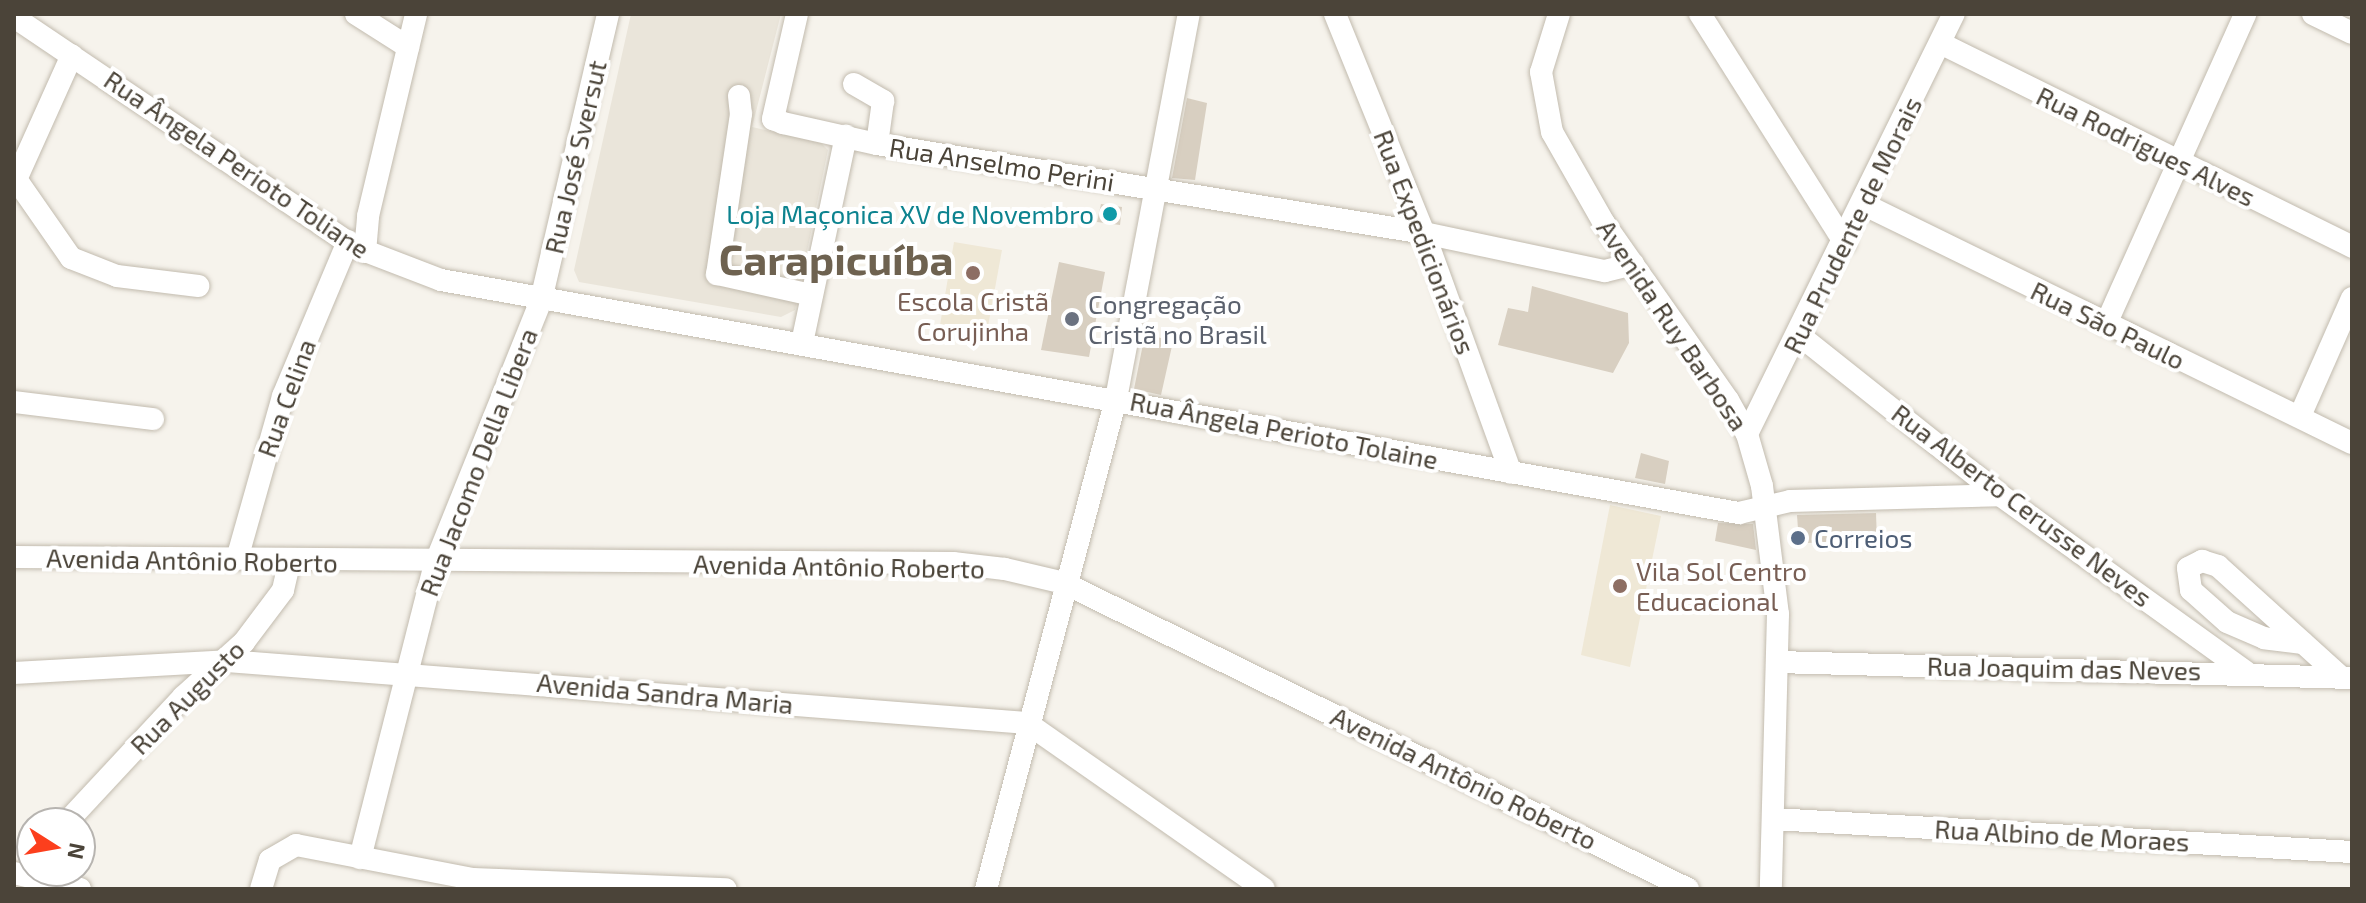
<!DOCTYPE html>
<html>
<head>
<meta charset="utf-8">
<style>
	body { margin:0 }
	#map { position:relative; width:2366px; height:903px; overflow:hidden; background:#f6f3ec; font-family:"Exo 2",sans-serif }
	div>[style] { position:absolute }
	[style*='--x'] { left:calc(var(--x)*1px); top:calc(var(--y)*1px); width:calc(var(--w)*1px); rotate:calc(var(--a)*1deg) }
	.residential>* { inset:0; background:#eae5da }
	.education>* { inset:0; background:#efe8d6 }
	.building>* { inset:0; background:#d8cfc1 }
	.roads { filter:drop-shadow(0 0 2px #c2bbae) drop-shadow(0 0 2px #c2bbae) }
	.minor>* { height:22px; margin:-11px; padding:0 11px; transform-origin:11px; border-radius:11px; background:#fff }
	.dots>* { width:22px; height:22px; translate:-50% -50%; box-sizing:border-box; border:4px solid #fff; border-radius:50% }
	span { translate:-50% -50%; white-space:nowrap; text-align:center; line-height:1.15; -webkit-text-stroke:8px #fff; paint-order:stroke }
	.street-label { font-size:26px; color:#4b4439 }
	.culture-label { font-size:26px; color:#0d838f }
	.right { translate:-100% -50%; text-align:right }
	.education-label { font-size:26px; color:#785e54 }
	.left { translate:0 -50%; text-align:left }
	.worship-label { font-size:26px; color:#5b616d }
	.service-label { font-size:26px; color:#4e5e75 }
	.town-label { font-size:42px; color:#6e6250; font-weight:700 }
	.frame { position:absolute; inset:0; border:16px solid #4b4439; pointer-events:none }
	.north { position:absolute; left:16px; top:807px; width:80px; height:80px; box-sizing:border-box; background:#fff; border:2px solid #b7b4b0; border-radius:50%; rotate:101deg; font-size:22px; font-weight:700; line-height:32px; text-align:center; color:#4b4439 }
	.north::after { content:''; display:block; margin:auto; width:28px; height:36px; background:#fc3f1d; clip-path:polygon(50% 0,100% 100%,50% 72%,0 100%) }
</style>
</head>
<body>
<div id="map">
	<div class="residential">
		<div style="clip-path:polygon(631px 14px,781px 14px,752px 127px,820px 142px,828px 150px,795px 310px,781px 317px,579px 282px,574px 270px)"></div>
	</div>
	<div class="education">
		<div style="clip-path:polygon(954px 242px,1002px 250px,985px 343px,938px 337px)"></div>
		<div style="clip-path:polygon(1610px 505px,1661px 516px,1630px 667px,1581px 655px)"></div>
	</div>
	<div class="building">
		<div style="clip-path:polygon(1187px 98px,1207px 103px,1195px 180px,1172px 178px)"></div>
		<div style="clip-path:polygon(1101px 204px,1122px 207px,1120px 225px,1097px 222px)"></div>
		<div style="clip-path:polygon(1059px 262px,1105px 272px,1089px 357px,1041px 350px)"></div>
		<div style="clip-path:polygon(1532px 286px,1628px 313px,1629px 343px,1613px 373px,1498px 345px,1508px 308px,1528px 312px)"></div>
		<div style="clip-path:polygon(1145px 334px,1165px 339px,1160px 348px,1172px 346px,1161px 395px,1134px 389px)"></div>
		<div style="clip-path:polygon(1641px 453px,1669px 461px,1665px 484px,1635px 478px)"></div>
		<div style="clip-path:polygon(1876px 513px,1877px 542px,1799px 543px,1797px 515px)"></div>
		<div style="clip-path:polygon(1718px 523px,1753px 524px,1756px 550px,1715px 541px)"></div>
	</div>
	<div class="roads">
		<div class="minor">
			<div style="--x:356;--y:14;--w:62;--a:32.4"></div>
			<div style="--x:797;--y:14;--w:108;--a:102.9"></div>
			<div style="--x:773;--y:119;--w:11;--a:22"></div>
			<div style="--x:783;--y:123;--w:96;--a:12.6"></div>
			<div style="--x:877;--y:144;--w:554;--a:9.24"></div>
			<div style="--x:1424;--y:233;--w:185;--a:11.9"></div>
			<div style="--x:1605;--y:271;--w:29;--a:-14"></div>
			<div style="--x:1335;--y:14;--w:236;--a:67.9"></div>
			<div style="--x:1424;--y:233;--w:255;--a:70.1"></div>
			<div style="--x:1559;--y:14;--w:61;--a:107.2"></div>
			<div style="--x:1541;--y:72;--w:61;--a:79.6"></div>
			<div style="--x:1552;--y:132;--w:105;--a:60.3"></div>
			<div style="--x:1604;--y:223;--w:216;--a:55"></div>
			<div style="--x:1728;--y:400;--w:39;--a:61"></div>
			<div style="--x:1747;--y:434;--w:54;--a:73.9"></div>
			<div style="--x:1762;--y:486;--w:129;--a:82.9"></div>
			<div style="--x:1778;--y:614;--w:275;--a:91.5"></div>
			<div style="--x:1700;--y:14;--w:271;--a:57.7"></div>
			<div style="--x:2313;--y:14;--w:43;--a:26"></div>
			<div style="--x:14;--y:17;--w:411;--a:34"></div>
			<div style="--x:355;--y:247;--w:92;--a:21"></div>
			<div style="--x:441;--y:280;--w:1319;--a:10.18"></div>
			<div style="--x:1739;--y:513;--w:52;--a:-13.2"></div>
			<div style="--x:1790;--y:501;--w:210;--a:-1.6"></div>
			<div style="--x:1940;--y:43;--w:460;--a:26.3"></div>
			<div style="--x:854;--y:84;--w:34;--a:30"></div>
			<div style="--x:883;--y:101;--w:43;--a:97.9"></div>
			<div style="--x:739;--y:96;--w:18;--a:84"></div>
			<div style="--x:741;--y:114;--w:162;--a:98.5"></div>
			<div style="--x:717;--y:274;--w:97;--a:12.5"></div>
			<div style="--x:16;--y:179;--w:96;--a:55.2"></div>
			<div style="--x:71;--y:258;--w:49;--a:21.4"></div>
			<div style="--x:117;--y:276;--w:82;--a:7"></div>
			<div style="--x:14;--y:184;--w:141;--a:-65.8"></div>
			<div style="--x:1865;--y:205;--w:542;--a:26.05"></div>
			<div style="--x:365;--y:252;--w:36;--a:-85"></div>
			<div style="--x:368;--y:216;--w:208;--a:-76.6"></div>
			<div style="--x:2106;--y:324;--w:340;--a:-65.8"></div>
			<div style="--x:1799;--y:335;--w:257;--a:38.5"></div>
			<div style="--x:2000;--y:495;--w:303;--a:35.7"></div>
			<div style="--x:802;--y:343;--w:212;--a:-78"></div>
			<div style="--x:14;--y:402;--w:140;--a:7"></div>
			<div style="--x:2300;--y:416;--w:129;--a:-66.2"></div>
			<div style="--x:1747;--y:434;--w:468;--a:-63.8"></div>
			<div style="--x:14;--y:557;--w:939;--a:0.37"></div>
			<div style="--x:953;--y:563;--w:52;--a:6.6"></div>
			<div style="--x:1005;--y:569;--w:61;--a:13.3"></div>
			<div style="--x:1064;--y:583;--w:695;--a:26.12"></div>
			<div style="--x:237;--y:559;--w:169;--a:-74.2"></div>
			<div style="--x:283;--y:396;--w:168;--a:-67.2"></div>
			<div style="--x:2303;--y:643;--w:39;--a:-173"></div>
			<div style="--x:2264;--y:638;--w:40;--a:-156.6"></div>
			<div style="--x:2227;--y:622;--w:48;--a:-138.4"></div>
			<div style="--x:2191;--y:590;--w:22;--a:-98"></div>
			<div style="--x:2188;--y:568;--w:16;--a:-27"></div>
			<div style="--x:2202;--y:561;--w:17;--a:17"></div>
			<div style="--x:2218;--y:566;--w:167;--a:42.1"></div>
			<div style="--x:1777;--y:662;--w:575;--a:1.59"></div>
			<div style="--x:14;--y:673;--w:213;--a:-3.2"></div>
			<div style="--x:227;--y:661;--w:802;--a:4.43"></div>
			<div style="--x:1027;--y:723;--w:289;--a:35"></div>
			<div style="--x:1773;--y:819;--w:580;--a:3.26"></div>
			<div style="--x:66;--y:823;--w:172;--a:-47.1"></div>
			<div style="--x:183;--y:697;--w:82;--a:-42"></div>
			<div style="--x:244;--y:642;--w:65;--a:-53.1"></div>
			<div style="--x:283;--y:590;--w:31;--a:-77"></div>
			<div style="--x:360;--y:858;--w:303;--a:-75.7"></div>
			<div style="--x:435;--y:564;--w:284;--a:-68.1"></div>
			<div style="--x:541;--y:300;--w:294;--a:-76.8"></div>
			<div style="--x:14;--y:873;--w:68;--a:13.6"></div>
			<div style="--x:261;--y:889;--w:30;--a:-73"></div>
			<div style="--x:270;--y:860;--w:30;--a:-30"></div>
			<div style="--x:296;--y:845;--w:180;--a:10.9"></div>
			<div style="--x:473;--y:879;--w:253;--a:2.3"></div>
			<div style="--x:986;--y:889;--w:507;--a:-75.14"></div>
			<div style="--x:1116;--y:399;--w:392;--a:-79.3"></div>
		</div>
	</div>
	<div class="dots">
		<div style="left:1110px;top:214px;background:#0f9aa8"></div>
		<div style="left:973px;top:273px;background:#8d6e63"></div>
		<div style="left:1072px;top:319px;background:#6b7280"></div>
		<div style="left:1798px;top:538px;background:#5c6f8a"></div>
		<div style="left:1620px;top:586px;background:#8d6e63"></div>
	</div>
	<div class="street-label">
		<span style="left:2146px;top:146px;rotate:26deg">Rua Rodrigues Alves</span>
		<span style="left:575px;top:157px;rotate:-77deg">Rua José Sversut</span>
		<span style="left:237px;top:164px;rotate:34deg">Rua Ângela Perioto Toliane</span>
		<span style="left:1002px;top:164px;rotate:9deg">Rua Anselmo Perini</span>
		<span style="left:1852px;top:225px;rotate:-64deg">Rua Prudente de Morais</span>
		<span style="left:1425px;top:242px;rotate:69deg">Rua Expedicionários</span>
		<span style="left:1673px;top:325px;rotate:56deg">Avenida Ruy Barbosa</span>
		<span style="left:2108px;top:325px;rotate:26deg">Rua São Paulo</span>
		<span style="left:286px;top:398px;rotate:-70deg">Rua Celina</span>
		<span style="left:1284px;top:430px;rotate:11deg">Rua Ângela Perioto Tolaine</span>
		<span style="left:478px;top:462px;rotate:-69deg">Rua Jacomo Della Libera</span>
		<span style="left:2022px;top:505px;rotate:37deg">Rua Alberto Cerusse Neves</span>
		<span style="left:192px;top:560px;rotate:1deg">Avenida Antônio Roberto</span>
		<span style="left:839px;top:566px;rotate:1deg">Avenida Antônio Roberto</span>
		<span style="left:2064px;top:668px;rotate:1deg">Rua Joaquim das Neves</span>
		<span style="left:665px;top:693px;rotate:5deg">Avenida Sandra Maria</span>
		<span style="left:187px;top:697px;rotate:-45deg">Rua Augusto</span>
		<span style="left:1464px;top:778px;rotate:26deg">Avenida Antônio Roberto</span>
		<span style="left:2062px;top:835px;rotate:3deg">Rua Albino de Moraes</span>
	</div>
	<div class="culture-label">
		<span class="right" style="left:1094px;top:214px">Loja Maçonica XV de Novembro</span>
	</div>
	<div class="education-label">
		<span style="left:973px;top:316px">Escola Cristã<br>Corujinha</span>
		<span class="left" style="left:1636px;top:586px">Vila Sol Centro<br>Educacional</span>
	</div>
	<div class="worship-label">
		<span class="left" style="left:1088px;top:319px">Congregação<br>Cristã no Brasil</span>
	</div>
	<div class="service-label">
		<span class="left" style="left:1814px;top:538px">Correios</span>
	</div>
	<div class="town-label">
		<span style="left:836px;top:258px">Carapicuíba</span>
	</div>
	<div class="frame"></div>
	<div class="north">N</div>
</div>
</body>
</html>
